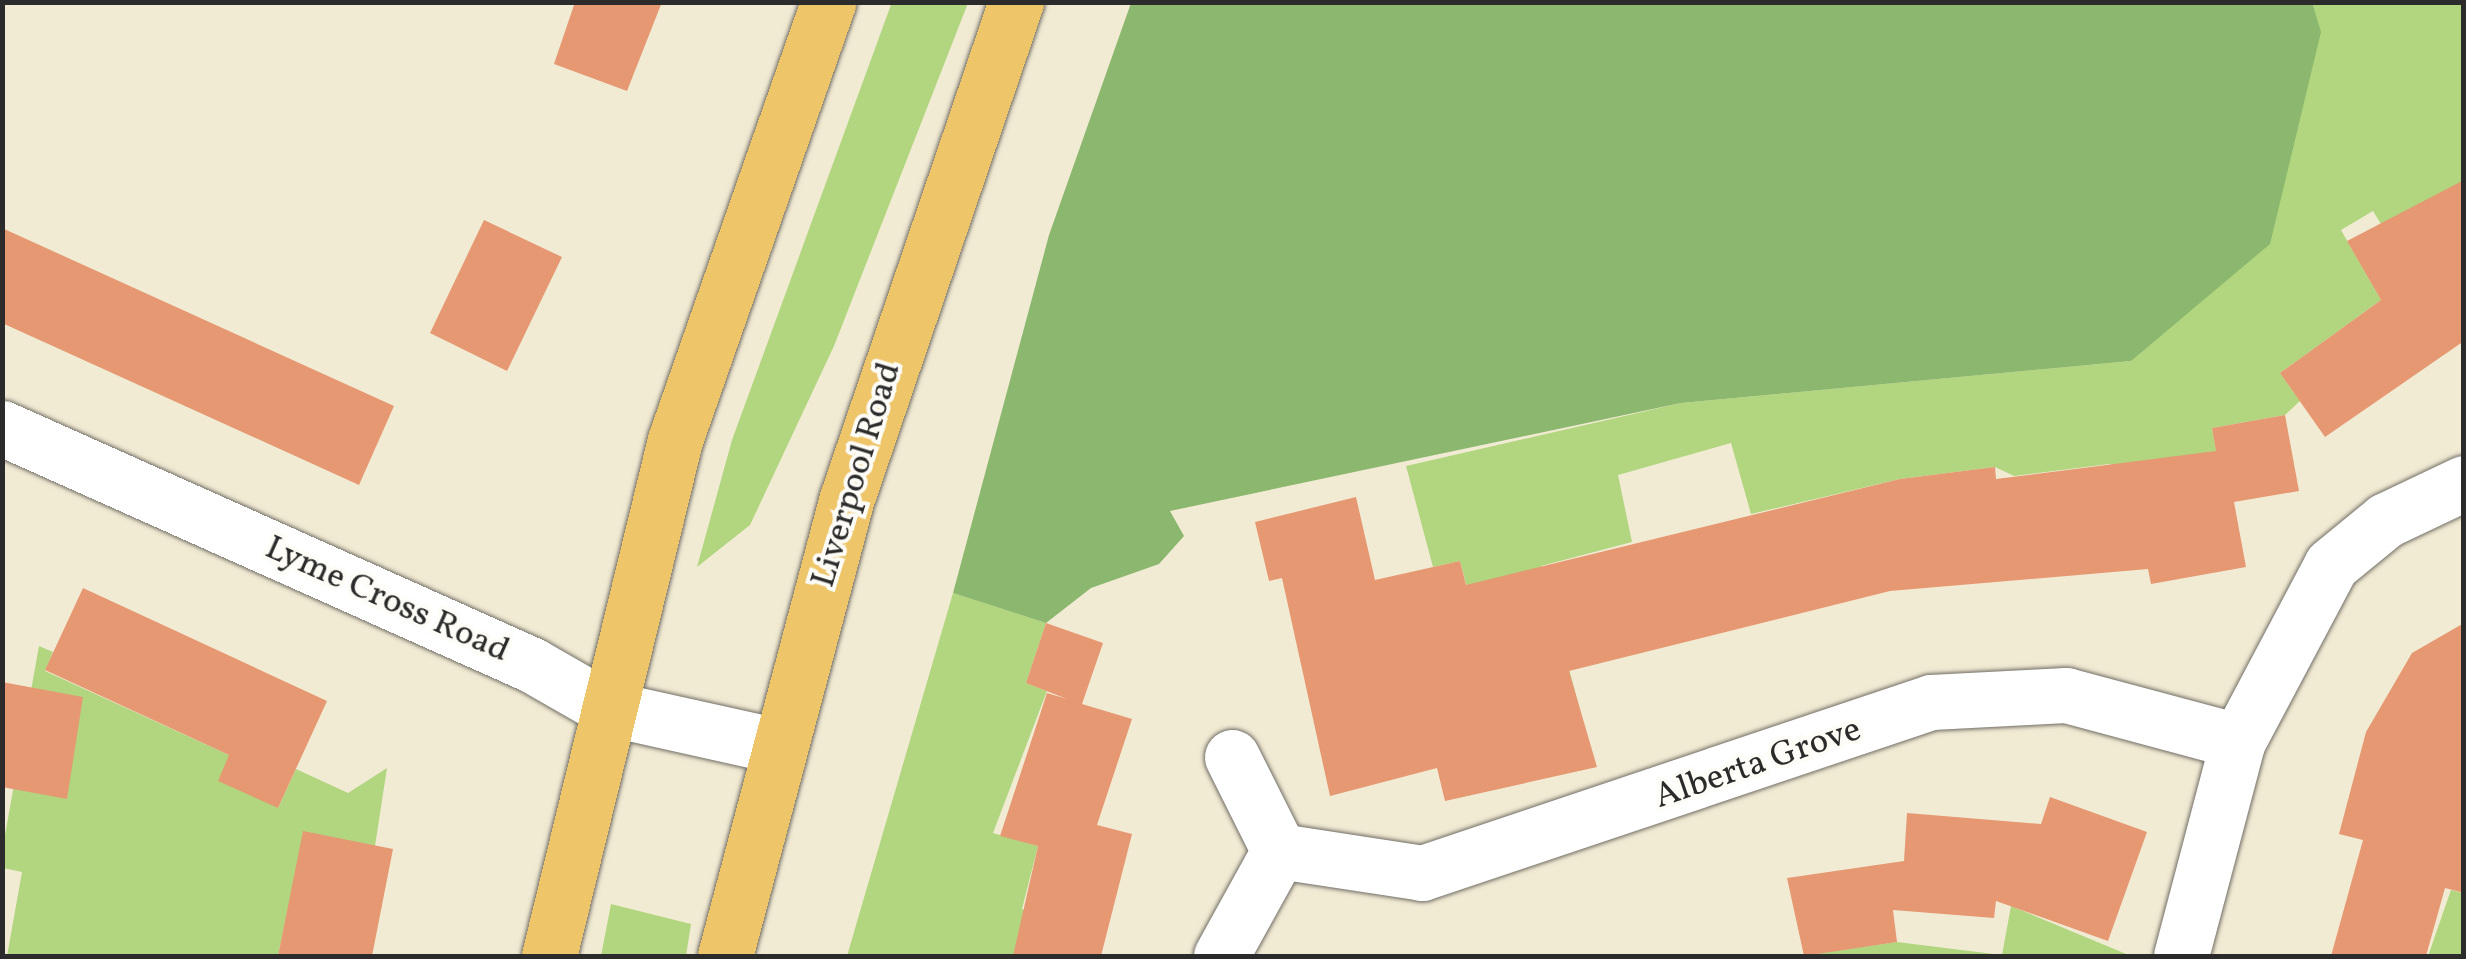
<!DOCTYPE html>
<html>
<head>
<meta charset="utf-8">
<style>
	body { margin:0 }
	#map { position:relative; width:2466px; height:959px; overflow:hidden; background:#f2ebd4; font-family:Vollkorn,serif }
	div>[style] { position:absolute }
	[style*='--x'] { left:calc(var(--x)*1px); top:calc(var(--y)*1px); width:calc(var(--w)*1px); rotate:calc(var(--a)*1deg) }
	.green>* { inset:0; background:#b1d67f }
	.forest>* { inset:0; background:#8cb76e }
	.building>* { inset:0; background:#e59872 }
	.roads { filter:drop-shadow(0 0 2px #716e66) drop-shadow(0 0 2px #716e66) }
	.minor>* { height:55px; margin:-27.5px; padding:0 27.5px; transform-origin:27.5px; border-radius:27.5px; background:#fff }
	.highway>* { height:55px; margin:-27.5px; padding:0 27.5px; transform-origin:27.5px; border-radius:27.5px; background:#eec569 }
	span { translate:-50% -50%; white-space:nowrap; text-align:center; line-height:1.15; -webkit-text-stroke:8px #fdfcf7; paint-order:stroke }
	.street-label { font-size:35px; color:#2b2b2b }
	.frame { position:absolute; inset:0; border:5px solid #2b2b2b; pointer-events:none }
</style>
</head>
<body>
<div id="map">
	<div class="green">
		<div style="clip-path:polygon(892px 2px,968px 3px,834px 346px,750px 525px,697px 567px,732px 440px)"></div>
		<div style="clip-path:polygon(2312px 3px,2463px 3px,2463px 180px,2403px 260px,2373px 211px,2341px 230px,2381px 300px,2280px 373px,2300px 401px,2285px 415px,2212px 428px,2217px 455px,2131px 470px,2109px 464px,2014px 476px,1995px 467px,1900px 479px,1751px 514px,1731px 443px,1618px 475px,1632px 542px,1541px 566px,1579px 706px,1493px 687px,1460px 561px,1433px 567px,1406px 466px,1681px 403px,2131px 361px)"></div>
		<div style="clip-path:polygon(953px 593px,1046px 623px,1026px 683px,1047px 691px,993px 833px,1038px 846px,1022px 909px,1037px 914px,1020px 956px,847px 956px)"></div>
		<div style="clip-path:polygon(39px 646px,53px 652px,45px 671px,229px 755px,278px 808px,296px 769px,348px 793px,387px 768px,375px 846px,304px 832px,278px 956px,7px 956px,22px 872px,3px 868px,3px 846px)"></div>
		<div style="clip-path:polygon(2451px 890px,2463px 893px,2463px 956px,2428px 956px)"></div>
		<div style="clip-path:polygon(611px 904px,691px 924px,686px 956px,601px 956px)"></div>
		<div style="clip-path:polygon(2011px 906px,2131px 956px,1799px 956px,1897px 942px,2002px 955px)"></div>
	</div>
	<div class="forest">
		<div style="clip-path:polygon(1131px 3px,2312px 2px,2321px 32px,2270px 244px,2131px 361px,1681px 403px,1170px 511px,1184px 536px,1159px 564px,1091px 588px,1046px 623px,953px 593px,1049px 235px)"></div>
	</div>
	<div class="building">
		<div style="clip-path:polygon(575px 2px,662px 2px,627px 91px,554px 64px)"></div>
		<div style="clip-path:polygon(2464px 180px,2464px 341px,2325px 437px,2280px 373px,2381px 300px,2347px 241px)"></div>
		<div style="clip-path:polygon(484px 220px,562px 257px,507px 371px,430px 333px)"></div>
		<div style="clip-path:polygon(2px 228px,394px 406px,359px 485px,2px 323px)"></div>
		<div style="clip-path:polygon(2285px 415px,2299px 491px,2234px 502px,2246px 567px,2151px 584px,2148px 569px,1890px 591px,1569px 671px,1597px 767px,1445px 801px,1437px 768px,1330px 796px,1282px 578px,1269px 581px,1255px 522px,1356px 497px,1375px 580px,1460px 561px,1466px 585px,1900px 479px,1995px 467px,1996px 479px,2216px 451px,2212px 428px)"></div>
		<div style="clip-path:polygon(83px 588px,327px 701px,278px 808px,218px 781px,229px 755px,45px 670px)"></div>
		<div style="clip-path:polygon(1046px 623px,1103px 643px,1082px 704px,1132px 719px,1097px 825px,1132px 834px,1101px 956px,1013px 956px,1038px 846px,1000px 836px,1047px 693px,1067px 699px,1026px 683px)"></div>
		<div style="clip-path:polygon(2464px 623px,2464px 893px,2445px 888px,2426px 956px,2331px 956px,2363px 840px,2339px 834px,2366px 732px,2412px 653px)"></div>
		<div style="clip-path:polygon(2px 682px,83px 697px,67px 799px,2px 787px)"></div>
		<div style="clip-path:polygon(2050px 797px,2147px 832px,2108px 941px,1996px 901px,1994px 918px,1893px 910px,1897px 942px,1804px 956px,1787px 878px,1904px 861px,1907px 813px,2041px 824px)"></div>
		<div style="clip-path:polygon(303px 831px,393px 849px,372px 956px,278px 956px)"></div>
	</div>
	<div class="roads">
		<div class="minor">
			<div style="--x:2;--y:428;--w:581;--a:24.09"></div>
			<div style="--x:532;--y:665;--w:86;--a:29.8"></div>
			<div style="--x:607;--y:708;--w:176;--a:12.5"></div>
			<div style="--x:1232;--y:757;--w:105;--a:63.4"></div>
			<div style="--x:1279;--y:851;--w:145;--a:8.7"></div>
			<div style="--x:1422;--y:873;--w:537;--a:-18.57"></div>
			<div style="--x:1931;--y:702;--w:135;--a:-3"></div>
			<div style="--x:2066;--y:695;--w:178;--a:15"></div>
			<div style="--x:1221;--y:956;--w:120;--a:-61.1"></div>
			<div style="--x:2181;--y:956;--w:222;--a:-75.2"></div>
			<div style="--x:2238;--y:741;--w:199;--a:-62.1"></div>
			<div style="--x:2331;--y:565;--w:71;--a:-39.3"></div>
			<div style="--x:2386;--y:520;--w:86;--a:-25.4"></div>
		</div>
		<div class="highway">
			<div style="--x:549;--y:956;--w:531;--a:-76.28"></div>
			<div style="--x:675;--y:440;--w:464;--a:-70.7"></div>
			<div style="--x:725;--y:956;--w:474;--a:-75.1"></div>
			<div style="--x:847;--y:498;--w:524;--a:-71.18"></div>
		</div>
	</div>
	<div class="street-label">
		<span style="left:857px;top:475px;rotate:-73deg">Liverpool Road</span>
		<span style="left:387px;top:600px;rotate:24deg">Lyme Cross Road</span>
		<span style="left:1758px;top:764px;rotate:-19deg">Alberta Grove</span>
	</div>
	<div class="frame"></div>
</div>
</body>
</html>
